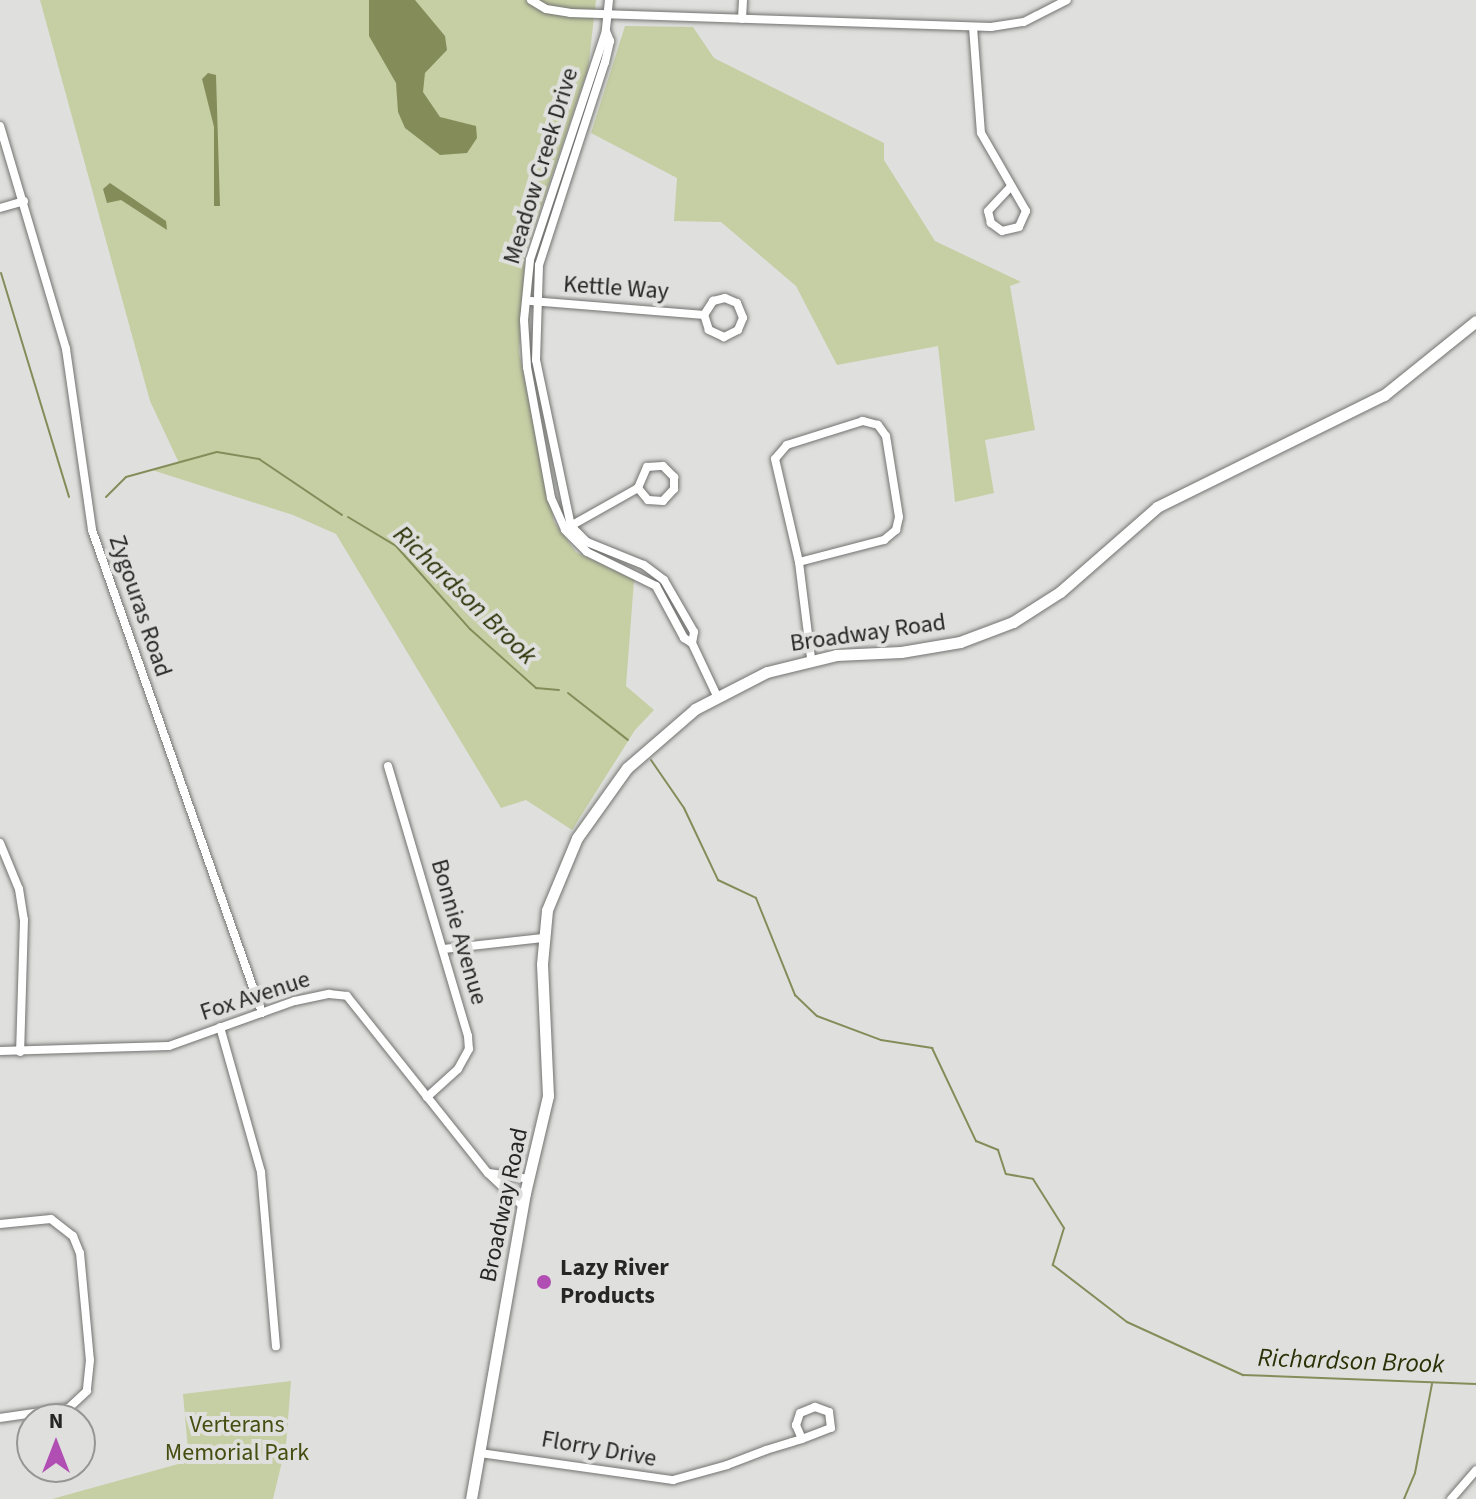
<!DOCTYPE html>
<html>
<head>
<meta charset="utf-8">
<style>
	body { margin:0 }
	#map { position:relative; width:1476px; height:1499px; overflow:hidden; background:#dfe0dd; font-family:"Source Sans 3",sans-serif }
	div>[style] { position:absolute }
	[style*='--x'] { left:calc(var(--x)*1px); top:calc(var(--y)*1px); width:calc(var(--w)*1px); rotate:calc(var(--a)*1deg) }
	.green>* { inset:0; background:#c6cea4 }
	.water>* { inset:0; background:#848d5a }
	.stream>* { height:2px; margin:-1px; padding:0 1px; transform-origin:1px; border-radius:1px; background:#848d5a }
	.roads { filter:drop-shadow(0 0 2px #727370) drop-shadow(0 0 2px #727370) }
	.street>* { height:8px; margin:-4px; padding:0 4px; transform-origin:4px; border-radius:4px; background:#fff }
	.secondary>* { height:11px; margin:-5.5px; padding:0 5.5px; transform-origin:5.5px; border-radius:5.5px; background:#fff }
	.dots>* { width:22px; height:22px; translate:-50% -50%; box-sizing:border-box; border:4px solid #dfe0dd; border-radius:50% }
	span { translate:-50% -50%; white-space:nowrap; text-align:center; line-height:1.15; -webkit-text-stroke:8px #dfe0dd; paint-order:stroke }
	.street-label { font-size:24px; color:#262625 }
	.poi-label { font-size:24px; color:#262625; font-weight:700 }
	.left { translate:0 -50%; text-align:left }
	.park-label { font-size:24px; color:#454d10 }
	.water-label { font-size:26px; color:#2c3207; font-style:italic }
	.north { position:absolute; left:16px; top:1403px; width:80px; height:80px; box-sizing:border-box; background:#dfe0dd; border:2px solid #959693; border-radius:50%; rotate:0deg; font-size:22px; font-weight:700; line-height:32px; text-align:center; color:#262625 }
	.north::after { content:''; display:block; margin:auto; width:28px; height:36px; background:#b14eb4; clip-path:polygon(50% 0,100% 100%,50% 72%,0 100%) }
</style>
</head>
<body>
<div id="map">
	<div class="green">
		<div style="clip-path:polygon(40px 0,596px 0,588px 69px,525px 255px,519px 352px,554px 522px,576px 552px,634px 580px,626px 686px,654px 710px,635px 730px,572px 830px,526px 800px,501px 808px,336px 534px,293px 515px,152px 470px,179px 463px,150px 401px)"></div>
		<div style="clip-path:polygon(625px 26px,693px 27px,714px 58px,884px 143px,884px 160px,935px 241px,1021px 282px,1010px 286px,1035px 430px,985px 440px,994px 493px,955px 502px,938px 346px,837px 365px,796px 286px,721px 222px,674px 221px,677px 178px,591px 133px)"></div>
		<div style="clip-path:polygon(291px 1381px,286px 1445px,273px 1499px,52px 1499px,189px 1461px,183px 1394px)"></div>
	</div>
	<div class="water">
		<div style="clip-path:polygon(369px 0,415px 0,445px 36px,447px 50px,425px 73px,423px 92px,440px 117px,476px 126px,477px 138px,467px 153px,440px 155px,405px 128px,398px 112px,396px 83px,369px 36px)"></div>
		<div style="clip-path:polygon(208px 73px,216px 75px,220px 206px,214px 206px,214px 127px,202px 79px)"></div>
		<div style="clip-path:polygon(110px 183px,166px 221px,167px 230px,121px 200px,107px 203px,103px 189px)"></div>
	</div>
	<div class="stream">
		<div style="--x:1;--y:273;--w:234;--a:73.1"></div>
		<div style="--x:106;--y:497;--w:28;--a:-45"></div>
		<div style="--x:126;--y:477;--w:94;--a:-15.4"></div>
		<div style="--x:217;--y:452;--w:43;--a:9.5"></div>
		<div style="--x:259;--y:459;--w:100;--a:34"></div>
		<div style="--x:348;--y:517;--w:56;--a:31.1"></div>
		<div style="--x:396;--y:546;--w:111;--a:48.3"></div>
		<div style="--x:470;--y:629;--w:89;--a:41.8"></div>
		<div style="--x:536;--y:688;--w:23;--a:5"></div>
		<div style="--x:568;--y:693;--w:76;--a:38.1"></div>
		<div style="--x:651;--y:760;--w:58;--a:55.5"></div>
		<div style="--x:684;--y:808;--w:80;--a:64.7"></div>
		<div style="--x:718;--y:880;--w:42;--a:25.3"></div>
		<div style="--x:756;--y:898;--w:105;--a:68.1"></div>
		<div style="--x:795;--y:995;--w:30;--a:44"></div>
		<div style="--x:817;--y:1016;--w:68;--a:20.6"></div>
		<div style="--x:881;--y:1040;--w:52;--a:8.9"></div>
		<div style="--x:932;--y:1048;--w:103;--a:64.7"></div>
		<div style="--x:976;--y:1141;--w:24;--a:22"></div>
		<div style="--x:998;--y:1150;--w:25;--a:72"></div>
		<div style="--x:1006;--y:1174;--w:27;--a:10"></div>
		<div style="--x:1033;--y:1179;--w:58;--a:57.7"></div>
		<div style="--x:1064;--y:1228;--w:39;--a:107"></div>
		<div style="--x:1053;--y:1265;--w:93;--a:37.6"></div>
		<div style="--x:1127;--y:1322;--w:128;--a:24.6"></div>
		<div style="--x:1243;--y:1375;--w:233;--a:2.2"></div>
		<div style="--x:1404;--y:1499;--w:28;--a:-67"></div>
		<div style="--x:1415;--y:1473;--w:91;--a:-79.2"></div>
	</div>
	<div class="roads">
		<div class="street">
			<div style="--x:531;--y:0;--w:17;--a:31"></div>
			<div style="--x:546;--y:9;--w:24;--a:9"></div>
			<div style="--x:570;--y:13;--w:421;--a:1.9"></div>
			<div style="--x:991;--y:27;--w:33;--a:-9"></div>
			<div style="--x:1024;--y:22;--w:48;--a:-27.1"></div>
			<div style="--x:609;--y:0;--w:31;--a:96"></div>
			<div style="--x:606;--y:31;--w:241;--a:108.4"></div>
			<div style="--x:530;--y:260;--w:60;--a:95.7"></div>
			<div style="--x:524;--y:320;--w:47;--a:86.3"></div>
			<div style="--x:527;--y:367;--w:133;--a:79.6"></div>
			<div style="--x:551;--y:498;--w:35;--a:66"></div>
			<div style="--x:565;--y:530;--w:31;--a:45"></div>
			<div style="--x:587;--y:552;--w:77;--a:26.2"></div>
			<div style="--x:656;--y:586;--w:59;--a:61.7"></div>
			<div style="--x:684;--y:638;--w:9;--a:32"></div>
			<div style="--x:692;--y:643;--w:59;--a:64.7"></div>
			<div style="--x:742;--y:19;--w:19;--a:-87"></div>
			<div style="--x:973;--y:27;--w:106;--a:85.7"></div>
			<div style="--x:981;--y:133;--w:90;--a:60"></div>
			<div style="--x:1026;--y:211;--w:17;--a:114"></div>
			<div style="--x:1019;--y:227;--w:17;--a:167"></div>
			<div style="--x:1002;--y:231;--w:14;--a:-144"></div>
			<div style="--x:991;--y:223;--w:12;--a:-104"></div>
			<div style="--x:988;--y:211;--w:34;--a:-47"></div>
			<div style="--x:606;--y:31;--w:11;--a:68"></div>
			<div style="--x:610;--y:41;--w:22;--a:103"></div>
			<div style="--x:605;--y:62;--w:213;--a:108"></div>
			<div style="--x:539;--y:265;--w:95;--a:91.8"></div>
			<div style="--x:536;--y:360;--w:170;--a:78.1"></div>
			<div style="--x:571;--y:526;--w:23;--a:45"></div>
			<div style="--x:587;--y:542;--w:61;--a:22"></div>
			<div style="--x:644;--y:565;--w:25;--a:37"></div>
			<div style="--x:664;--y:580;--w:60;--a:60"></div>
			<div style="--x:694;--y:632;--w:11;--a:100"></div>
			<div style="--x:0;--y:126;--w:233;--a:73.5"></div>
			<div style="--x:66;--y:349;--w:183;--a:81.8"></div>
			<div style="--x:92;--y:530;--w:512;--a:70.61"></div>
			<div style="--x:0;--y:208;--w:25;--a:-16"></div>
			<div style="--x:531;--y:301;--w:174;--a:4.6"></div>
			<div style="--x:704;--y:315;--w:17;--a:-57"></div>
			<div style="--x:713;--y:301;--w:12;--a:-14"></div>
			<div style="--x:725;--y:298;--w:13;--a:23"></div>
			<div style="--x:737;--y:303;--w:16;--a:68"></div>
			<div style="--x:743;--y:318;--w:13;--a:113"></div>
			<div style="--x:738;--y:330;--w:16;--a:153"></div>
			<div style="--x:724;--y:337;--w:17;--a:-155"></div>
			<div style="--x:709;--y:330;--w:16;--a:-108"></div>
			<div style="--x:567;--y:528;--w:81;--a:-29.4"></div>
			<div style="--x:638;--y:488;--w:23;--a:-67"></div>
			<div style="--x:647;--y:467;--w:16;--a:-4"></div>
			<div style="--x:663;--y:466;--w:16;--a:45"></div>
			<div style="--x:674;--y:477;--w:12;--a:90"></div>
			<div style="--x:674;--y:489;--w:16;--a:133"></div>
			<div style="--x:663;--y:501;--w:15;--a:-176"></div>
			<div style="--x:648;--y:500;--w:16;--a:-130"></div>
			<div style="--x:799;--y:562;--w:88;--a:-14.5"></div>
			<div style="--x:884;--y:540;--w:16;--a:-40"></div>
			<div style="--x:896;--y:530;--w:13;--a:-77"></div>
			<div style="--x:899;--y:517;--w:82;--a:-99.1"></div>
			<div style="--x:886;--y:436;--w:14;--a:-126"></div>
			<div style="--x:878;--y:425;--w:16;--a:-165"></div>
			<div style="--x:863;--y:421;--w:80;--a:162.5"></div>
			<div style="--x:787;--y:445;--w:18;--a:131"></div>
			<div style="--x:775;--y:459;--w:106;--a:76.9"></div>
			<div style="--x:799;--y:562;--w:98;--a:82.9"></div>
			<div style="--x:388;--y:766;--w:282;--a:73.5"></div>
			<div style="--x:468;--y:1036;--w:13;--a:86"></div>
			<div style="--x:469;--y:1049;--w:23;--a:119"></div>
			<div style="--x:458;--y:1069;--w:42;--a:137.9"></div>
			<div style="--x:0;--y:843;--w:50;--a:67.6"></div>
			<div style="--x:19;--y:889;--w:31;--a:81"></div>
			<div style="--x:24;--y:920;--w:132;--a:91.7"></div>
			<div style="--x:443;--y:949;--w:101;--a:-6.3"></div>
			<div style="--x:220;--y:1027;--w:151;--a:74.2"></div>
			<div style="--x:261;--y:1172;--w:175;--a:85.1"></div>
			<div style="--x:0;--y:1051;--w:169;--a:-1.7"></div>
			<div style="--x:169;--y:1046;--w:134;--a:-19.7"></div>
			<div style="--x:295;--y:1001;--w:35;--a:-12"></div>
			<div style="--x:329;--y:994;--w:18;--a:6"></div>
			<div style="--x:347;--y:996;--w:226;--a:51.5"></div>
			<div style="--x:488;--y:1173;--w:47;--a:43.3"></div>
			<div style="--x:489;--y:1173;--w:40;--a:8.5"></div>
			<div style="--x:0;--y:1224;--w:51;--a:-5.6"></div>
			<div style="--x:51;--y:1219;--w:28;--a:38"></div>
			<div style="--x:73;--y:1236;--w:18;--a:68"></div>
			<div style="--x:80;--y:1253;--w:107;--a:84.7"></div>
			<div style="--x:90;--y:1360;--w:31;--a:96"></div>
			<div style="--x:87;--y:1391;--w:25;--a:137"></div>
			<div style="--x:69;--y:1408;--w:70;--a:171.8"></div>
			<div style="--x:480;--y:1453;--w:195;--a:8"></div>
			<div style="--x:673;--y:1480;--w:56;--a:-15.5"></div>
			<div style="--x:727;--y:1465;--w:42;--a:-21"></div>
			<div style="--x:766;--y:1450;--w:27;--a:-17"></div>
			<div style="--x:792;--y:1442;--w:10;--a:-17"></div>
			<div style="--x:802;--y:1439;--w:31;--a:-21"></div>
			<div style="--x:831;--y:1428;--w:16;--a:-97"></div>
			<div style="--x:829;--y:1412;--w:15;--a:-160"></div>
			<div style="--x:815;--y:1407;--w:16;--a:158"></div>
			<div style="--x:800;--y:1413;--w:13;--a:108"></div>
			<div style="--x:796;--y:1425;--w:15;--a:67"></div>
			<div style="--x:1451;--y:1499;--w:38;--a:-49"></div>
		</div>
		<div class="secondary">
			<div style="--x:471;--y:1499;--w:311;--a:-80"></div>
			<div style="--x:525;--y:1193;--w:100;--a:-76.7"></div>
			<div style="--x:548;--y:1096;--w:132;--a:-92.6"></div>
			<div style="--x:542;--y:964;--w:54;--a:-84.7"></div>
			<div style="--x:547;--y:910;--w:78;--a:-67.4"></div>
			<div style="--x:577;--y:838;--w:86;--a:-54.5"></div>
			<div style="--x:627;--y:768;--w:90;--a:-40.9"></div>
			<div style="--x:695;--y:709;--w:81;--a:-27.2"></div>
			<div style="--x:767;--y:672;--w:71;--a:-13.8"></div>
			<div style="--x:836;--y:655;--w:65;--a:-2.6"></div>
			<div style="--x:901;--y:652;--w:60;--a:-9.6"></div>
			<div style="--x:960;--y:642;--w:57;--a:-20.7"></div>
			<div style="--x:1013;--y:622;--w:56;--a:-32.6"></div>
			<div style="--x:1060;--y:592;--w:129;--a:-41.2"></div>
			<div style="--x:1157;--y:507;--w:253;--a:-26.3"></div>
			<div style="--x:1384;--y:395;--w:118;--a:-38.8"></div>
		</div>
	</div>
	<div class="dots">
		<div style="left:544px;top:1282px;background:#b14eb4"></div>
	</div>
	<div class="street-label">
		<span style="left:541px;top:166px;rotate:-73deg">Meadow Creek Drive</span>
		<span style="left:616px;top:288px;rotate:4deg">Kettle Way</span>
		<span style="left:140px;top:606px;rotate:71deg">Zygouras Road</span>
		<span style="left:868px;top:633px;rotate:-8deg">Broadway Road</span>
		<span style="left:459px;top:932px;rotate:74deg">Bonnie Avenue</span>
		<span style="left:255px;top:996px;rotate:-18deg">Fox Avenue</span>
		<span style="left:504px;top:1205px;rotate:-78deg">Broadway Road</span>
		<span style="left:599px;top:1449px;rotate:10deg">Florry Drive</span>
	</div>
	<div class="poi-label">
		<span class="left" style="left:560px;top:1282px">Lazy River<br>Products</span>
	</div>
	<div class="park-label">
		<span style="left:237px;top:1439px">Verterans<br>Memorial Park</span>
	</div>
	<div class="water-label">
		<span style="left:465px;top:595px;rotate:44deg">Richardson Brook</span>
		<span style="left:1351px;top:1361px;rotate:2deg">Richardson Brook</span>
	</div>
	<div class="north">N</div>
</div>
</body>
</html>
